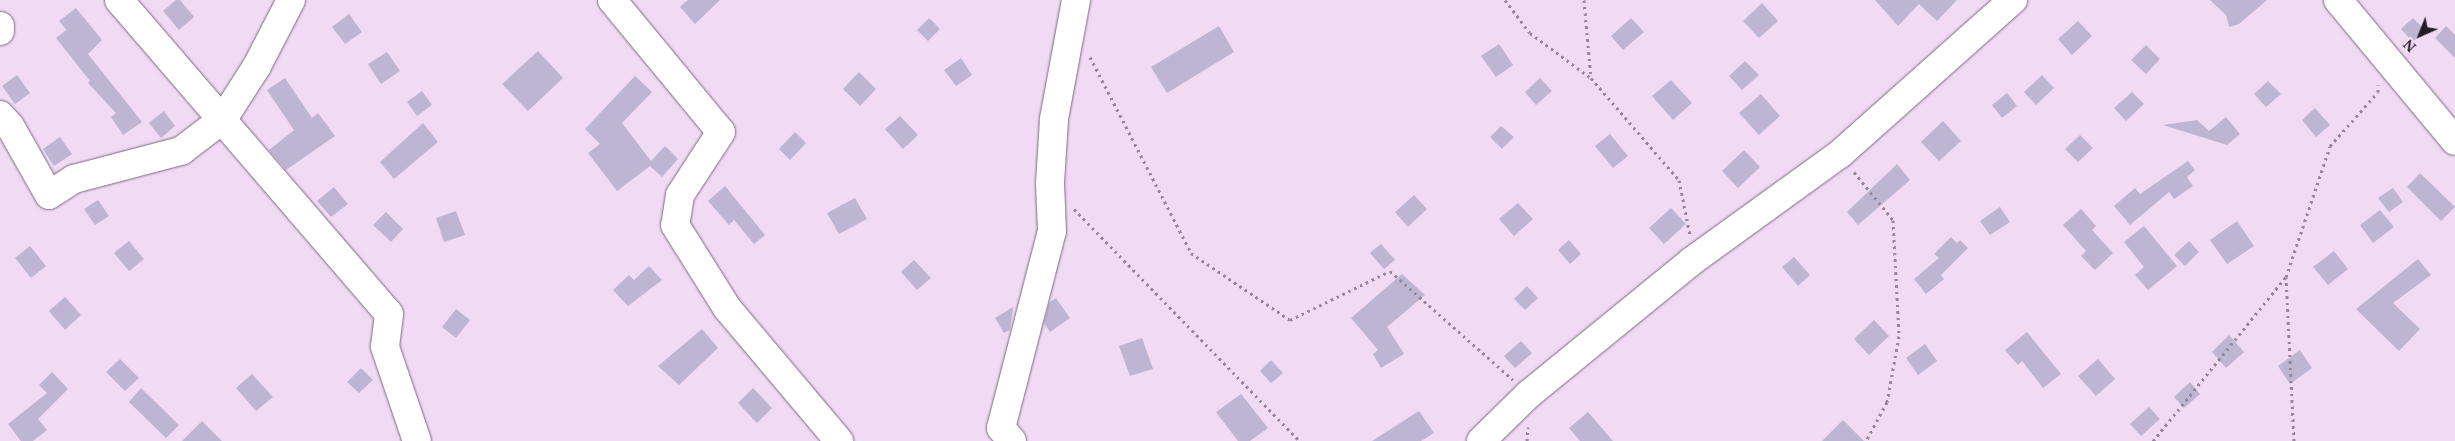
<!DOCTYPE html>
<html>
<head>
<meta charset="utf-8">
<style>
	body { margin:0 }
	#map { position:relative; width:2455px; height:441px; overflow:hidden; background:#f0daf4; font-family:"Noto Serif",serif }
	div>[style] { position:absolute }
	[style*='--x'] { left:calc(var(--x)*1px); top:calc(var(--y)*1px); width:calc(var(--w)*1px); rotate:calc(var(--a)*1deg) }
	.building>* { inset:0; background:#beb5d2 }
	.path>* { height:3px; margin-top:-1.5px; transform-origin:0; background:repeating-linear-gradient(90deg,#968698 0 2.5px,transparent 0 6.5px) }
	.roads { filter:drop-shadow(0 0 1px #7c687f) drop-shadow(0 0 1px #7c687f) }
	.minor>* { height:28px; margin:-14px; padding:0 14px; transform-origin:14px; border-radius:14px; background:#fff }
	span { translate:-50% -50%; white-space:nowrap; text-align:center; line-height:1.15; -webkit-text-stroke:4px #f0daf4; paint-order:stroke }
	.north { position:absolute; left:2395px; top:10px; width:50px; height:50px; -webkit-text-stroke:4px #f0daf4; paint-order:stroke; rotate:224deg; font-size:14px; font-weight:700; line-height:20px; text-align:center; color:#241c25 }
	.north::after { content:''; display:block; margin:auto; width:18px; height:22px; background:#241c25; clip-path:polygon(50% 0,100% 100%,50% 72%,0 100%) }
</style>
</head>
<body>
<div id="map">
	<div class="building">
		<div style="clip-path:polygon(176px 0,180px 0,194px 17px,179px 30px,163px 11px)"></div>
		<div style="clip-path:polygon(688px 0,720px 0,695px 24px,680px 7px)"></div>
		<div style="clip-path:polygon(1875px 0,1957px 0,1937px 21px,1919px 4px,1898px 26px)"></div>
		<div style="clip-path:polygon(2210px 0,2267px 0,2239px 24px,2229px 27px,2226px 15px)"></div>
		<div style="clip-path:polygon(1762px 3px,1778px 21px,1759px 38px,1743px 21px)"></div>
		<div style="clip-path:polygon(76px 8px,102px 40px,88px 54px,142px 122px,123px 135px,111px 117px,116px 113px,88px 83px,90px 81px,56px 38px,66px 30px,70px 34px,59px 21px)"></div>
		<div style="clip-path:polygon(349px 14px,362px 32px,345px 44px,332px 27px)"></div>
		<div style="clip-path:polygon(929px 18px,940px 29px,928px 41px,917px 30px)"></div>
		<div style="clip-path:polygon(1631px 18px,1644px 32px,1623px 50px,1611px 36px)"></div>
		<div style="clip-path:polygon(2413px 18px,2425px 30px,2413px 42px,2401px 29px)"></div>
		<div style="clip-path:polygon(2078px 21px,2092px 36px,2072px 55px,2058px 39px)"></div>
		<div style="clip-path:polygon(1219px 26px,1234px 52px,1167px 93px,1151px 67px)"></div>
		<div style="clip-path:polygon(2446px 26px,2455px 35px,2455px 58px,2435px 38px)"></div>
		<div style="clip-path:polygon(1499px 44px,1513px 65px,1496px 77px,1481px 56px)"></div>
		<div style="clip-path:polygon(2146px 45px,2160px 59px,2146px 74px,2131px 60px)"></div>
		<div style="clip-path:polygon(538px 51px,563px 78px,528px 111px,502px 84px)"></div>
		<div style="clip-path:polygon(387px 52px,400px 71px,381px 84px,368px 64px)"></div>
		<div style="clip-path:polygon(961px 58px,972px 75px,956px 86px,944px 70px)"></div>
		<div style="clip-path:polygon(1745px 61px,1759px 75px,1742px 90px,1729px 76px)"></div>
		<div style="clip-path:polygon(859px 72px,876px 89px,860px 106px,843px 89px)"></div>
		<div style="clip-path:polygon(17px 75px,30px 93px,15px 104px,2px 86px)"></div>
		<div style="clip-path:polygon(2042px 75px,2054px 88px,2036px 105px,2024px 92px)"></div>
		<div style="clip-path:polygon(635px 76px,652px 92px,622px 123px,651px 161px,665px 146px,678px 159px,662px 177px,650px 166px,617px 191px,588px 153px,600px 144px,585px 129px)"></div>
		<div style="clip-path:polygon(285px 78px,312px 118px,318px 113px,335px 136px,286px 170px,269px 150px,294px 130px,267px 90px)"></div>
		<div style="clip-path:polygon(1540px 78px,1552px 91px,1536px 105px,1525px 92px)"></div>
		<div style="clip-path:polygon(1671px 80px,1692px 103px,1673px 120px,1652px 96px)"></div>
		<div style="clip-path:polygon(2268px 81px,2281px 94px,2266px 107px,2254px 94px)"></div>
		<div style="clip-path:polygon(422px 91px,432px 105px,417px 116px,407px 102px)"></div>
		<div style="clip-path:polygon(2132px 92px,2144px 104px,2126px 121px,2114px 108px)"></div>
		<div style="clip-path:polygon(2007px 93px,2017px 106px,2002px 118px,1992px 105px)"></div>
		<div style="clip-path:polygon(1761px 94px,1780px 116px,1759px 135px,1739px 113px)"></div>
		<div style="clip-path:polygon(2315px 108px,2330px 125px,2316px 137px,2302px 120px)"></div>
		<div style="clip-path:polygon(164px 111px,175px 126px,161px 138px,149px 123px)"></div>
		<div style="clip-path:polygon(900px 116px,918px 135px,903px 149px,885px 129px)"></div>
		<div style="clip-path:polygon(2226px 117px,2240px 134px,2227px 145px,2163px 125px,2197px 120px,2209px 131px)"></div>
		<div style="clip-path:polygon(1943px 121px,1961px 141px,1939px 161px,1921px 142px)"></div>
		<div style="clip-path:polygon(423px 123px,438px 142px,394px 179px,380px 162px)"></div>
		<div style="clip-path:polygon(1501px 126px,1514px 137px,1502px 149px,1490px 137px)"></div>
		<div style="clip-path:polygon(795px 132px,806px 143px,790px 160px,779px 149px)"></div>
		<div style="clip-path:polygon(1610px 134px,1628px 156px,1613px 168px,1595px 146px)"></div>
		<div style="clip-path:polygon(2080px 135px,2093px 148px,2078px 162px,2065px 149px)"></div>
		<div style="clip-path:polygon(60px 137px,72px 154px,54px 166px,43px 149px)"></div>
		<div style="clip-path:polygon(1744px 150px,1760px 167px,1738px 188px,1722px 171px)"></div>
		<div style="clip-path:polygon(2188px 161px,2195px 170px,2187px 177px,2193px 186px,2174px 199px,2169px 192px,2130px 225px,2114px 206px,2135px 188px,2140px 194px)"></div>
		<div style="clip-path:polygon(1897px 164px,1910px 180px,1858px 225px,1847px 212px)"></div>
		<div style="clip-path:polygon(2420px 173px,2455px 207px,2441px 221px,2407px 187px)"></div>
		<div style="clip-path:polygon(725px 186px,765px 235px,754px 244px,734px 220px,729px 225px,708px 201px)"></div>
		<div style="clip-path:polygon(334px 187px,348px 204px,331px 217px,317px 201px)"></div>
		<div style="clip-path:polygon(2393px 188px,2403px 202px,2389px 212px,2378px 198px)"></div>
		<div style="clip-path:polygon(1414px 195px,1427px 209px,1408px 227px,1395px 212px)"></div>
		<div style="clip-path:polygon(855px 198px,867px 219px,839px 234px,827px 213px)"></div>
		<div style="clip-path:polygon(98px 200px,109px 216px,95px 225px,84px 209px)"></div>
		<div style="clip-path:polygon(1518px 203px,1533px 219px,1514px 236px,1499px 219px)"></div>
		<div style="clip-path:polygon(2000px 207px,2010px 222px,1990px 235px,1980px 221px)"></div>
		<div style="clip-path:polygon(1671px 208px,1686px 224px,1664px 244px,1649px 228px)"></div>
		<div style="clip-path:polygon(2081px 209px,2096px 226px,2092px 230px,2113px 253px,2095px 270px,2081px 256px,2086px 251px,2063px 225px)"></div>
		<div style="clip-path:polygon(2380px 210px,2394px 227px,2373px 243px,2360px 225px)"></div>
		<div style="clip-path:polygon(456px 211px,465px 235px,444px 242px,436px 218px)"></div>
		<div style="clip-path:polygon(386px 212px,403px 229px,391px 242px,373px 225px)"></div>
		<div style="clip-path:polygon(2237px 221px,2254px 246px,2227px 264px,2210px 240px)"></div>
		<div style="clip-path:polygon(2144px 226px,2177px 266px,2148px 290px,2135px 275px,2144px 267px,2124px 242px)"></div>
		<div style="clip-path:polygon(1951px 237px,1957px 243px,1960px 240px,1968px 248px,1941px 275px,1944px 279px,1926px 294px,1914px 279px,1939px 258px,1934px 254px)"></div>
		<div style="clip-path:polygon(1569px 240px,1581px 254px,1570px 264px,1558px 250px)"></div>
		<div style="clip-path:polygon(129px 241px,144px 259px,129px 271px,114px 253px)"></div>
		<div style="clip-path:polygon(2189px 241px,2199px 252px,2185px 266px,2174px 255px)"></div>
		<div style="clip-path:polygon(1381px 244px,1395px 260px,1384px 269px,1370px 253px)"></div>
		<div style="clip-path:polygon(30px 246px,46px 266px,31px 278px,15px 258px)"></div>
		<div style="clip-path:polygon(2334px 251px,2348px 269px,2328px 285px,2313px 267px)"></div>
		<div style="clip-path:polygon(1794px 257px,1810px 275px,1798px 286px,1782px 267px)"></div>
		<div style="clip-path:polygon(2418px 259px,2431px 275px,2393px 303px,2420px 329px,2399px 351px,2356px 309px)"></div>
		<div style="clip-path:polygon(914px 260px,931px 278px,917px 290px,901px 272px)"></div>
		<div style="clip-path:polygon(649px 266px,662px 280px,628px 306px,613px 290px,629px 275px,634px 280px)"></div>
		<div style="clip-path:polygon(1402px 274px,1425px 295px,1387px 327px,1404px 354px,1381px 368px,1373px 354px,1378px 350px,1351px 318px)"></div>
		<div style="clip-path:polygon(1527px 286px,1538px 298px,1525px 310px,1514px 299px)"></div>
		<div style="clip-path:polygon(65px 297px,81px 315px,65px 330px,49px 311px)"></div>
		<div style="clip-path:polygon(1056px 298px,1070px 318px,1050px 332px,1044px 323px,1049px 303px)"></div>
		<div style="clip-path:polygon(1013px 307px,1010px 330px,1004px 333px,995px 318px)"></div>
		<div style="clip-path:polygon(456px 309px,470px 320px,456px 338px,442px 327px)"></div>
		<div style="clip-path:polygon(1874px 320px,1889px 336px,1869px 355px,1854px 339px)"></div>
		<div style="clip-path:polygon(702px 329px,718px 348px,679px 385px,658px 366px)"></div>
		<div style="clip-path:polygon(2027px 332px,2061px 374px,2043px 388px,2022px 361px,2018px 365px,2005px 350px)"></div>
		<div style="clip-path:polygon(2229px 335px,2244px 352px,2226px 368px,2212px 352px)"></div>
		<div style="clip-path:polygon(1142px 338px,1153px 369px,1130px 376px,1119px 346px)"></div>
		<div style="clip-path:polygon(1521px 341px,1532px 353px,1515px 368px,1504px 356px)"></div>
		<div style="clip-path:polygon(1925px 344px,1937px 361px,1918px 375px,1906px 358px)"></div>
		<div style="clip-path:polygon(2300px 350px,2312px 368px,2290px 384px,2278px 366px)"></div>
		<div style="clip-path:polygon(120px 359px,139px 378px,125px 391px,106px 372px)"></div>
		<div style="clip-path:polygon(2098px 359px,2115px 379px,2096px 396px,2078px 376px)"></div>
		<div style="clip-path:polygon(1271px 360px,1283px 373px,1271px 383px,1260px 371px)"></div>
		<div style="clip-path:polygon(361px 368px,373px 380px,359px 393px,347px 382px)"></div>
		<div style="clip-path:polygon(52px 372px,68px 389px,38px 419px,47px 430px,33px 441px,21px 441px,8px 424px,47px 393px,39px 385px)"></div>
		<div style="clip-path:polygon(252px 374px,273px 397px,256px 411px,236px 388px)"></div>
		<div style="clip-path:polygon(2190px 382px,2200px 394px,2184px 408px,2174px 397px)"></div>
		<div style="clip-path:polygon(141px 388px,179px 425px,166px 438px,129px 402px)"></div>
		<div style="clip-path:polygon(753px 388px,772px 408px,757px 423px,738px 403px)"></div>
		<div style="clip-path:polygon(1241px 394px,1268px 428px,1250px 441px,1238px 441px,1216px 412px)"></div>
		<div style="clip-path:polygon(2149px 407px,2160px 419px,2141px 436px,2130px 424px)"></div>
		<div style="clip-path:polygon(1419px 411px,1434px 433px,1421px 441px,1372px 441px)"></div>
		<div style="clip-path:polygon(1588px 412px,1613px 441px,1580px 441px,1569px 428px)"></div>
		<div style="clip-path:polygon(1843px 420px,1864px 441px,1822px 441px)"></div>
		<div style="clip-path:polygon(202px 421px,222px 441px,182px 441px)"></div>
	</div>
	<div class="path">
		<div style="--x:1505;--y:0;--w:41;--a:52.9"></div>
		<div style="--x:1530;--y:33;--w:76;--a:36.4"></div>
		<div style="--x:1591;--y:78;--w:135;--a:49.2"></div>
		<div style="--x:1679;--y:180;--w:56;--a:78.7"></div>
		<div style="--x:1584;--y:0;--w:78;--a:84.9"></div>
		<div style="--x:1090;--y:57;--w:220;--a:62.7"></div>
		<div style="--x:1191;--y:253;--w:120;--a:34.1"></div>
		<div style="--x:1290;--y:320;--w:111;--a:-26.1"></div>
		<div style="--x:1390;--y:271;--w:164;--a:41.5"></div>
		<div style="--x:1854;--y:172;--w:62;--a:50.9"></div>
		<div style="--x:1893;--y:220;--w:116;--a:87"></div>
		<div style="--x:1899;--y:336;--w:67;--a:100.3"></div>
		<div style="--x:1887;--y:402;--w:44;--a:118.3"></div>
		<div style="--x:1074;--y:209;--w:324;--a:45.8"></div>
		<div style="--x:1527;--y:441;--w:14;--a:-86"></div>
		<div style="--x:2153;--y:441;--w:211;--a:-51"></div>
		<div style="--x:2294;--y:441;--w:164;--a:-92.8"></div>
		<div style="--x:2286;--y:277;--w:138;--a:-71.4"></div>
		<div style="--x:2330;--y:146;--w:72;--a:-48.4"></div>
		<div style="--x:2378;--y:92;--w:7;--a:-90"></div>
	</div>
	<div class="roads">
		<div class="minor">
			<div style="--x:119;--y:0;--w:414;--a:49.3"></div>
			<div style="--x:389;--y:314;--w:33;--a:97"></div>
			<div style="--x:385;--y:347;--w:99;--a:71.2"></div>
			<div style="--x:612;--y:0;--w:171;--a:50.5"></div>
			<div style="--x:721;--y:132;--w:75;--a:123.1"></div>
			<div style="--x:680;--y:195;--w:30;--a:99"></div>
			<div style="--x:675;--y:225;--w:98;--a:57.9"></div>
			<div style="--x:727;--y:308;--w:174;--a:49.9"></div>
			<div style="--x:2338;--y:0;--w:183;--a:50.3"></div>
			<div style="--x:0;--y:26;--w:5;--a:90"></div>
			<div style="--x:0;--y:115;--w:15;--a:48"></div>
			<div style="--x:10;--y:126;--w:79;--a:60.5"></div>
			<div style="--x:49;--y:195;--w:30;--a:-33"></div>
			<div style="--x:74;--y:179;--w:111;--a:-14.7"></div>
			<div style="--x:181;--y:151;--w:53;--a:-37.3"></div>
			<div style="--x:223;--y:119;--w:63;--a:-57.3"></div>
			<div style="--x:257;--y:66;--w:74;--a:-62.7"></div>
			<div style="--x:1012;--y:441;--w:17;--a:-130"></div>
			<div style="--x:1001;--y:428;--w:203;--a:-75.5"></div>
			<div style="--x:1052;--y:231;--w:48;--a:-92.4"></div>
			<div style="--x:1050;--y:183;--w:64;--a:-86.4"></div>
			<div style="--x:1054;--y:119;--w:121;--a:-79.5"></div>
			<div style="--x:1481;--y:441;--w:67;--a:-44.4"></div>
			<div style="--x:1529;--y:394;--w:210;--a:-39.2"></div>
			<div style="--x:1692;--y:261;--w:183;--a:-35.9"></div>
			<div style="--x:1840;--y:154;--w:232;--a:-41.7"></div>
		</div>
	</div>
	<div class="north">N</div>
</div>
</body>
</html>
